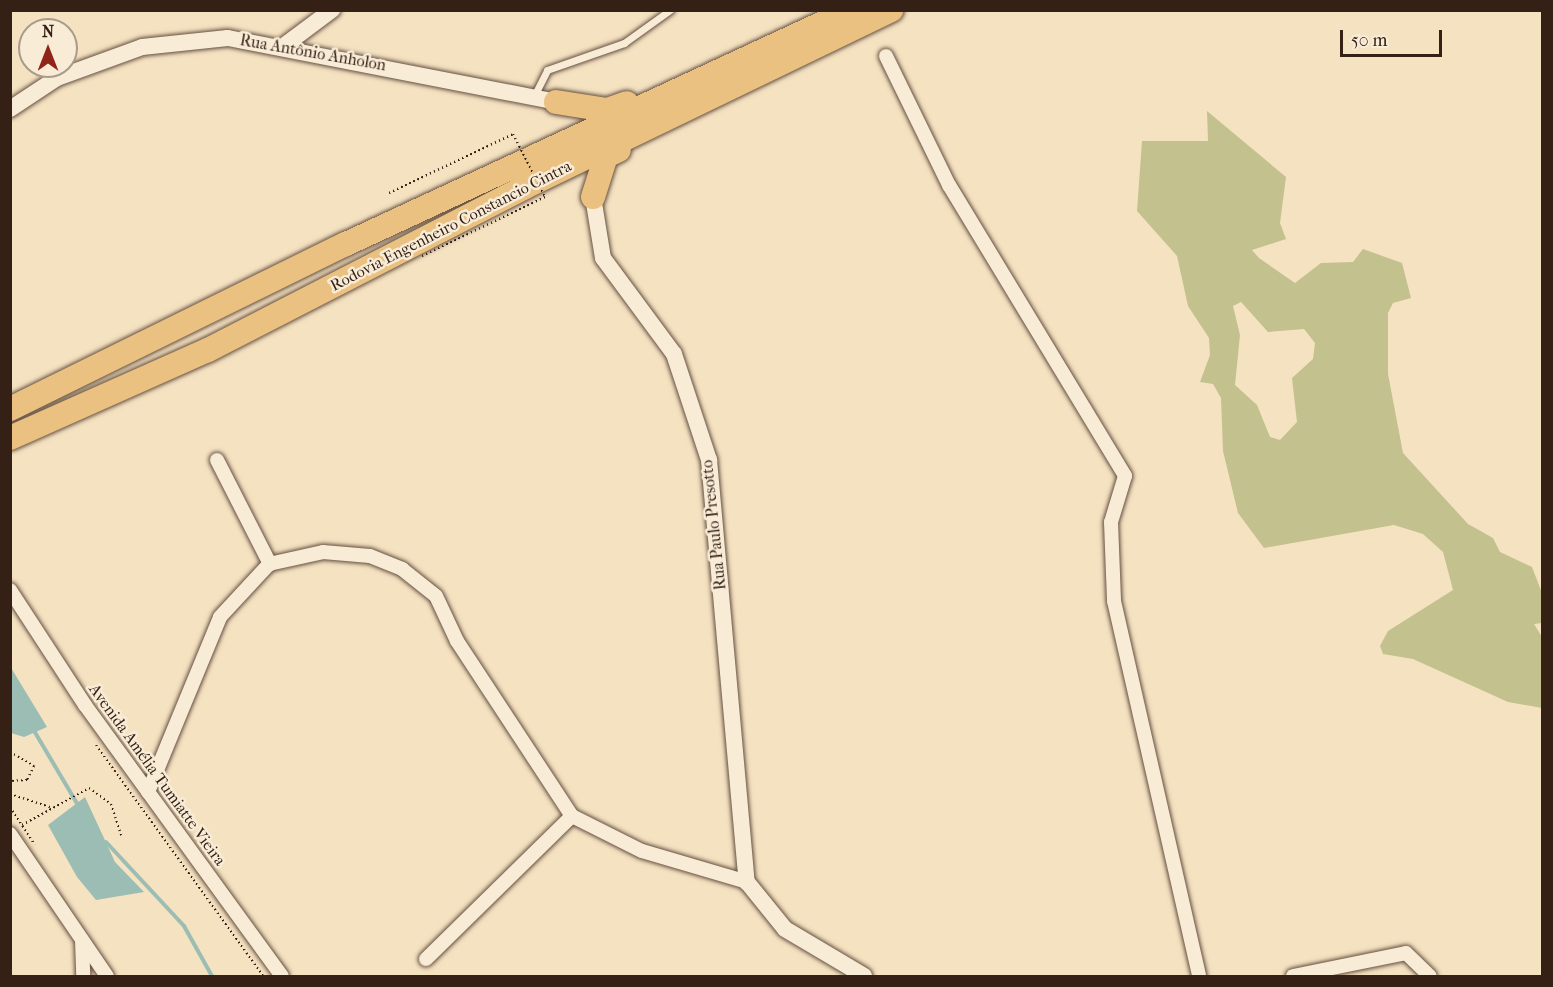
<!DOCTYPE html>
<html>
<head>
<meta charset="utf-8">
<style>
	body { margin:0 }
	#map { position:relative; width:1553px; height:987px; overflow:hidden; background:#f5e2c1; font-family:"IM FELL French Canon",serif }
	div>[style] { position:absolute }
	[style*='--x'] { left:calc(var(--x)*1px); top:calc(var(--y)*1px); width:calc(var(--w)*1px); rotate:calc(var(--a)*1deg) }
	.green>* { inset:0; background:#c3c18e }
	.water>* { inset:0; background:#9cbdb3 }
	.stream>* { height:4px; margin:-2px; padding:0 2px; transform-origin:2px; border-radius:2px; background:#9cbdb3 }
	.path>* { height:2px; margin-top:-1px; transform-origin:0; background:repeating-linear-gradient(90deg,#352016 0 1.5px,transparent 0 4.5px) }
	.roads { filter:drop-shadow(0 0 2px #655041) drop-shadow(0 0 2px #655041) }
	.service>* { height:7px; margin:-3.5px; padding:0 3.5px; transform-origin:3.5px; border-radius:3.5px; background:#f8ecd7 }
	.minor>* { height:14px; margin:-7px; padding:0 7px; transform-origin:7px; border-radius:7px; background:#f8ecd7 }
	.tertiary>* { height:16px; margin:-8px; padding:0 8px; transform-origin:8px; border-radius:8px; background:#f8ecd7 }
	.motorway>* { height:24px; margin:-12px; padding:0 12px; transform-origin:12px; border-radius:12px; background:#eac180 }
	.path-bridge>* { height:2px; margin-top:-1px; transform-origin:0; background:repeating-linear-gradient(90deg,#352016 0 1.5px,transparent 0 4.5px) }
	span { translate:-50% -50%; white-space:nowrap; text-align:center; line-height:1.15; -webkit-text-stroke:5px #f8ecd7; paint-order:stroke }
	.street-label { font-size:16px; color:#352016 }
	.frame { position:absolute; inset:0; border:12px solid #352016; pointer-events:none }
	.north { position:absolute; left:18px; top:18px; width:60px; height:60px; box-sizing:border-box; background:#f8ecd7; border:2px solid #aa9a8a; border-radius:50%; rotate:0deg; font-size:16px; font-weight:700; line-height:24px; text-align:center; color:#352016 }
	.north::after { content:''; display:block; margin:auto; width:21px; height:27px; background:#8f2418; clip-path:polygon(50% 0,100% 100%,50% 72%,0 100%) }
	.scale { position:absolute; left:1340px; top:30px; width:102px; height:27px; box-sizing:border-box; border:3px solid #352016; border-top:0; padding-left:8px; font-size:18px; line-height:21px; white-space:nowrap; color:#352016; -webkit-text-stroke:4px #f8ecd7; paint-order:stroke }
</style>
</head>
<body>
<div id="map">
	<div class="green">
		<div style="clip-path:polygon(evenodd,1207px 111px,1286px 177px,1280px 223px,1286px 239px,1252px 250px,1259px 258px,1295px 283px,1321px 263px,1353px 262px,1363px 249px,1402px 263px,1411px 298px,1393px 303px,1388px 313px,1388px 374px,1403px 453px,1468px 524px,1493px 538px,1500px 552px,1532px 567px,1542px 593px,1542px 623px,1534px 624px,1542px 637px,1542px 708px,1508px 702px,1413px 659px,1383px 654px,1380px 646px,1388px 631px,1453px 590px,1443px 552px,1423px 534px,1394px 525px,1264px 548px,1238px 513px,1223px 451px,1221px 398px,1213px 384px,1200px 382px,1210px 355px,1209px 338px,1188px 306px,1177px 256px,1137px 211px,1142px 141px,1208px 141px,1207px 111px,1241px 302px,1268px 332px,1304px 329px,1315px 343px,1313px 359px,1292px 378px,1297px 422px,1280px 440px,1270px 437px,1257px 405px,1235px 385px,1240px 335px,1233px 306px,1241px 302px)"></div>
	</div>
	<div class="water">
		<div style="clip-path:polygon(10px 666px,47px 727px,24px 737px,11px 733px)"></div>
		<div style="clip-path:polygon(85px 797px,115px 862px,144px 892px,96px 900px,77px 877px,48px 825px)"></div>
	</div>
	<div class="stream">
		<div style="--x:33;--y:729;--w:88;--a:59.4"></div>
		<div style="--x:106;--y:842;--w:115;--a:47.1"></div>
		<div style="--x:184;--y:926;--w:57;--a:60.8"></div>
	</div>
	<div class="path">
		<div style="--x:96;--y:745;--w:285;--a:54.1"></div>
		<div style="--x:10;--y:752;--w:28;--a:30"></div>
		<div style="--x:34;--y:766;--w:16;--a:117"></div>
		<div style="--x:27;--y:780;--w:17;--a:177"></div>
		<div style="--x:10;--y:794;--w:42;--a:18"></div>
		<div style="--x:10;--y:807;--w:45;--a:56.7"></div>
		<div style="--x:22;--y:825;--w:77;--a:-28.9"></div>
		<div style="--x:89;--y:788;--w:27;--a:36"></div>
		<div style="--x:111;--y:804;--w:33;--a:72"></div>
	</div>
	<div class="roads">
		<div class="service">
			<div style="--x:534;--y:96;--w:29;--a:-63"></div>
			<div style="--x:547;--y:70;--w:82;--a:-19.3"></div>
			<div style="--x:624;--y:43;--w:57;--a:-35.7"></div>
		</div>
		<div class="minor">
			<div style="--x:886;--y:56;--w:144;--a:64"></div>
			<div style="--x:949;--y:185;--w:340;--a:58.8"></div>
			<div style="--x:1125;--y:476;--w:48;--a:106.9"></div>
			<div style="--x:1111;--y:522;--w:79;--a:87.8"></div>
			<div style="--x:1114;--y:601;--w:385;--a:77.2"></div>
			<div style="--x:217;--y:460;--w:117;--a:63"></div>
			<div style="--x:10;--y:590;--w:137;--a:56.9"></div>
			<div style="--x:85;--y:705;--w:335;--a:54"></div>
			<div style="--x:148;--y:792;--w:189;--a:-67.6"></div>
			<div style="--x:220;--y:617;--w:72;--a:-47.2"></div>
			<div style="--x:269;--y:564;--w:55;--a:-12.5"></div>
			<div style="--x:323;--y:552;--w:47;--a:4.9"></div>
			<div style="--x:370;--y:556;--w:35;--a:22"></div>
			<div style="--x:402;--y:569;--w:43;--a:38.5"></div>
			<div style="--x:436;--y:596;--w:50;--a:65"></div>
			<div style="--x:457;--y:641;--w:209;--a:56.7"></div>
			<div style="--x:572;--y:816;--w:78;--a:26.6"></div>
			<div style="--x:642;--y:851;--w:109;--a:16.4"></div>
			<div style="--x:10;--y:834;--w:172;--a:55.7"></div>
			<div style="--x:82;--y:940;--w:36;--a:88"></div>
			<div style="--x:426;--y:959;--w:204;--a:-44.4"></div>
			<div style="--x:1293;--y:976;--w:115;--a:-11.5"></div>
			<div style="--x:1406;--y:953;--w:33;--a:44"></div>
		</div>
		<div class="tertiary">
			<div style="--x:285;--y:45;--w:59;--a:-36.7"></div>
			<div style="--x:10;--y:109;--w:56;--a:-33.4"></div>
			<div style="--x:57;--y:78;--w:90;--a:-20"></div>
			<div style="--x:142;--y:47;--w:86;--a:-6"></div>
			<div style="--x:228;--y:38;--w:334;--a:11"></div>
			<div style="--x:593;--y:197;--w:62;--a:80.7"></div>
			<div style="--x:603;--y:258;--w:119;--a:53.5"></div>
			<div style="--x:674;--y:354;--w:112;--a:71.7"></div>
			<div style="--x:709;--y:460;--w:424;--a:84.9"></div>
			<div style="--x:747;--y:882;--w:60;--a:51"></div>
			<div style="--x:785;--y:929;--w:92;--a:30.7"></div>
		</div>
		<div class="motorway">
			<div style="--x:556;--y:102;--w:52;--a:8.9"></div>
			<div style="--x:607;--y:110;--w:21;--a:-19"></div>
			<div style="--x:593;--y:197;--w:43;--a:-72.4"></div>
			<div style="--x:606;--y:156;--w:14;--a:-25"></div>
			<div style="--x:10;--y:409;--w:374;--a:-26.2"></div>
			<div style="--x:346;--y:244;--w:557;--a:-24.86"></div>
			<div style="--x:10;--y:438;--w:217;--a:-24"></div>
			<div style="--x:208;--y:350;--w:356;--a:-27.2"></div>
			<div style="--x:525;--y:187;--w:407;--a:-25.8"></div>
		</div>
	</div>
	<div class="path-bridge">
		<div style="--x:389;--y:193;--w:137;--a:-25.4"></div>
		<div style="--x:513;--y:134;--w:71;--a:63.1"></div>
		<div style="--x:545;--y:197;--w:139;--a:154.4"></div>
	</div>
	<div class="street-label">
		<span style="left:313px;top:53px;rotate:10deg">Rua Antônio Anholon</span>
		<span style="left:451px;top:226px;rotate:-27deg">Rodovia Engenheiro Constancio Cintra</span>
		<span style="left:714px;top:525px;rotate:-96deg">Rua Paulo Presotto</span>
		<span style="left:157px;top:775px;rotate:54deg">Avenida Amélia Tumiatte Vieira</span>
	</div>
	<div class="frame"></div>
	<div class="north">N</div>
	<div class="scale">50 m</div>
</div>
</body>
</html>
